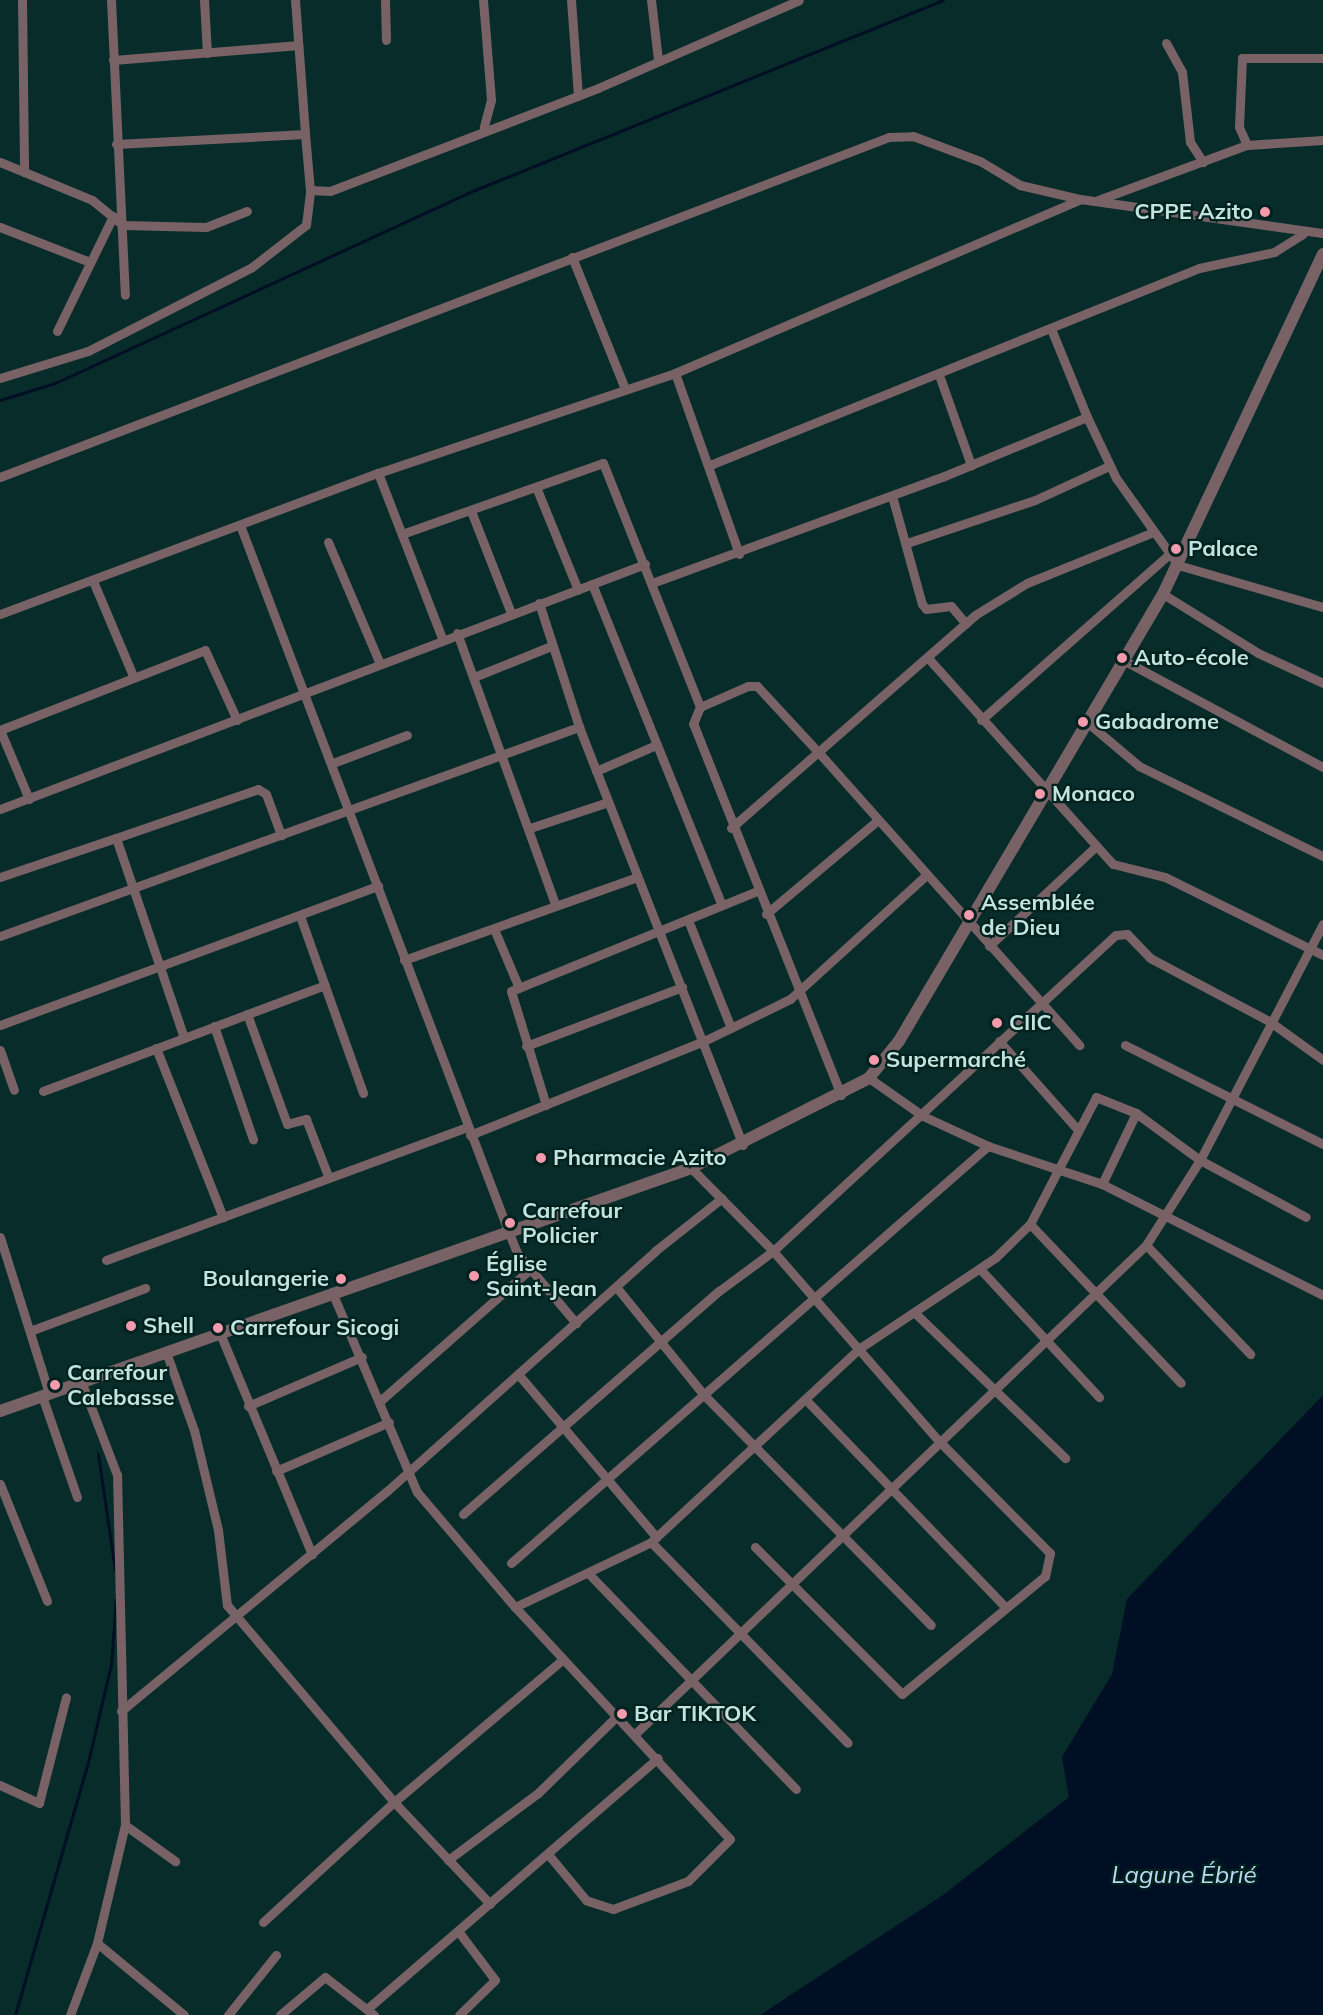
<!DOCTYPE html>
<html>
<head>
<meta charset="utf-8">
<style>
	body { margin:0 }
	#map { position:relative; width:1323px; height:2015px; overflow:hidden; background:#082c29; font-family:Mulish,sans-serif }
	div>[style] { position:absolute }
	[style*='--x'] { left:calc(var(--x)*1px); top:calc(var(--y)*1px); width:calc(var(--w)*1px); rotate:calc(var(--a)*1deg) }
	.water>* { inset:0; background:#000f23 }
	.stream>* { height:3px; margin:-1.5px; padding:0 1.5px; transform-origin:1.5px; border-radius:1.5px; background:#000f23 }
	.minor>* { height:9px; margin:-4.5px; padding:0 4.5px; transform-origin:4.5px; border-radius:4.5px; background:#796266 }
	.tertiary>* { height:12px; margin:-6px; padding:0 6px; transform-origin:6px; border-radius:6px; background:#796266 }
	.dots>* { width:16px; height:16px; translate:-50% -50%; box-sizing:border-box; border:3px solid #00221f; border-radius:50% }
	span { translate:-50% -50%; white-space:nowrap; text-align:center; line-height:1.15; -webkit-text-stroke:4.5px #00221f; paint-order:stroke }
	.poi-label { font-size:22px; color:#c3e3de; font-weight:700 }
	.right { translate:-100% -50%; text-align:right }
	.left { translate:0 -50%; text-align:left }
	.water-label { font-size:24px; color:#bed9f3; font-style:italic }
</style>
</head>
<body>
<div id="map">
	<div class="water">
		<div style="clip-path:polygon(1323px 1395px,1323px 2015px,760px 2015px,943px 1895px,1069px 1797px,1062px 1757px,1112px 1674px,1127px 1599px)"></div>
	</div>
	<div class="stream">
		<div style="--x:0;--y:400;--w:58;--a:-17.2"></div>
		<div style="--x:55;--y:383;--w:462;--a:-24.7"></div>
		<div style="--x:475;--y:190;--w:505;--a:-22.1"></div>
		<div style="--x:98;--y:1454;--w:118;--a:81.7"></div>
		<div style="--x:15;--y:2015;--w:267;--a:-73.9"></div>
		<div style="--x:89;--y:1758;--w:97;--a:-76.8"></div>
		<div style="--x:111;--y:1664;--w:65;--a:-85.6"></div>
	</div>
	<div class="minor">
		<div style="--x:22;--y:0;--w:172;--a:89.3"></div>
		<div style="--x:111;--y:0;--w:295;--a:87.3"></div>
		<div style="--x:204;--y:0;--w:53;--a:86.8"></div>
		<div style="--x:295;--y:0;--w:134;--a:85.7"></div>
		<div style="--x:385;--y:0;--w:40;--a:88.6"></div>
		<div style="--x:483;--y:0;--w:100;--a:85.4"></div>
		<div style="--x:491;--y:100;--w:28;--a:105"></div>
		<div style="--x:571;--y:0;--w:96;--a:85.8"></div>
		<div style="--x:651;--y:0;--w:60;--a:83.3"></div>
		<div style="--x:1166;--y:43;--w:33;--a:61"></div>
		<div style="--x:1182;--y:72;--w:70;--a:83.5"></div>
		<div style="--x:1190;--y:142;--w:24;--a:57"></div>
		<div style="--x:113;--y:60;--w:186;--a:-4.6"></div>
		<div style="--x:116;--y:144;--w:189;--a:-3"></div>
		<div style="--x:305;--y:134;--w:56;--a:84.9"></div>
		<div style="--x:310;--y:190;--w:20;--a:3"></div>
		<div style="--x:330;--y:191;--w:287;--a:-21"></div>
		<div style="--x:598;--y:88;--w:219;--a:-23.6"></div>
		<div style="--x:1247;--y:145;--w:20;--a:-114"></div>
		<div style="--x:1239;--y:127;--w:69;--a:-87.5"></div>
		<div style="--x:1242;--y:58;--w:81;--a:0"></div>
		<div style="--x:0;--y:162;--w:100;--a:22.4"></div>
		<div style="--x:92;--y:200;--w:40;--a:39"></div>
		<div style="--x:123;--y:225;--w:83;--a:1.4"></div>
		<div style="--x:206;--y:227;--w:44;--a:-21.3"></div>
		<div style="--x:1098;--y:200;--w:159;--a:-20.3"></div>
		<div style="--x:1247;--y:145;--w:76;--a:-3.8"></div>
		<div style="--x:0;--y:227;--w:93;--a:21.3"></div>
		<div style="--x:572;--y:257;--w:142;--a:68.1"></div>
		<div style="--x:57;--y:331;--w:128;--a:-64"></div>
		<div style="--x:675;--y:373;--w:192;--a:70.5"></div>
		<div style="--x:939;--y:375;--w:96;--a:70.4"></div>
		<div style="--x:0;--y:378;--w:92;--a:-17.1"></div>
		<div style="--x:88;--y:351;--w:184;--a:-27.1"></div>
		<div style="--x:252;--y:267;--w:68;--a:-37.9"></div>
		<div style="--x:306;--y:225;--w:35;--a:-83"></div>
		<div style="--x:1087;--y:417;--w:68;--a:64.6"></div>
		<div style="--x:1116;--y:478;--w:107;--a:54.5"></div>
		<div style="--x:1178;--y:565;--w:151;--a:16.2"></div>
		<div style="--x:710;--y:465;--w:527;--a:-21.94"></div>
		<div style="--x:1199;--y:268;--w:77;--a:-12"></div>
		<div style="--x:1274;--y:252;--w:34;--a:-32"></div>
		<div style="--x:378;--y:473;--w:177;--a:68.8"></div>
		<div style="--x:0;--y:477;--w:952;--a:-20.93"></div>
		<div style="--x:889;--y:137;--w:24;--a:-2"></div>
		<div style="--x:913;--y:136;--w:72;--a:20.5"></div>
		<div style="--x:980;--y:161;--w:47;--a:31"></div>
		<div style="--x:1020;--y:185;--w:62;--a:13.1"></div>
		<div style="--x:1080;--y:199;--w:245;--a:8"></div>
		<div style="--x:536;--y:487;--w:111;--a:67.8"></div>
		<div style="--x:892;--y:496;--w:112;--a:74.5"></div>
		<div style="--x:922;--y:604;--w:6;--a:51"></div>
		<div style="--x:926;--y:609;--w:25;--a:-7"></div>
		<div style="--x:951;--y:606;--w:23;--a:50"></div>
		<div style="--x:471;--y:511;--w:110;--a:68.6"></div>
		<div style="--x:240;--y:525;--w:757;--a:69.2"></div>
		<div style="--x:509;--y:1233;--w:22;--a:68"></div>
		<div style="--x:517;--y:1253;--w:92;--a:49.9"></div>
		<div style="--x:402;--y:534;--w:213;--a:-19.5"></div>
		<div style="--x:603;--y:463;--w:263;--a:68.3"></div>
		<div style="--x:328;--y:542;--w:133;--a:66.9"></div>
		<div style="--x:907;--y:543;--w:135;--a:-18.6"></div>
		<div style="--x:1035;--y:500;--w:81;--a:-24.7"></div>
		<div style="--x:93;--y:581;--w:105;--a:67.1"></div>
		<div style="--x:652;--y:583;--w:309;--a:-20.1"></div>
		<div style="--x:942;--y:477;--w:157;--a:-22.5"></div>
		<div style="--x:1087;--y:417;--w:95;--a:-112.2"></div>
		<div style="--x:592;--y:584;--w:346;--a:68"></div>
		<div style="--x:1163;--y:594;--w:112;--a:31.8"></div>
		<div style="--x:1258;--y:653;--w:72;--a:24.8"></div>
		<div style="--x:539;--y:603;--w:130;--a:72.1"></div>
		<div style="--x:579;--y:727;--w:449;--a:68.6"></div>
		<div style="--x:0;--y:614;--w:403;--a:-20.5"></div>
		<div style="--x:378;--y:473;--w:313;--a:-18.6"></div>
		<div style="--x:675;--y:373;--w:441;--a:-23.2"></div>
		<div style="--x:457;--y:633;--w:290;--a:70.1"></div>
		<div style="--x:928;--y:658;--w:277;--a:48.1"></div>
		<div style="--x:1113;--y:864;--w:54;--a:14"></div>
		<div style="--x:1165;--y:877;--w:176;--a:26.3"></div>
		<div style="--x:1125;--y:661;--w:225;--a:28.2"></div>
		<div style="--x:474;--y:677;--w:83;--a:-21.9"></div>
		<div style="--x:981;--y:720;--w:251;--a:-41.4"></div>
		<div style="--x:1088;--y:723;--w:67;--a:40.1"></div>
		<div style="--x:1139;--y:766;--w:205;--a:26.1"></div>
		<div style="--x:0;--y:730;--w:220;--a:-21.3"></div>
		<div style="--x:205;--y:650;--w:77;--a:65.4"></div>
		<div style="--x:0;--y:730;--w:75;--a:67.2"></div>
		<div style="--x:333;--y:763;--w:79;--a:-20.7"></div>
		<div style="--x:596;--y:771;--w:65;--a:-23.4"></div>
		<div style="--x:0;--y:809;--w:690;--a:-20.8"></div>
		<div style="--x:530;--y:828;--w:82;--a:-18.4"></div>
		<div style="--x:731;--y:828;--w:324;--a:-41.1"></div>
		<div style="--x:975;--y:615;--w:61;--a:-31.6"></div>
		<div style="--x:1027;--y:583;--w:136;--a:-22"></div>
		<div style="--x:116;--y:838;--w:150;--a:-19"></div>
		<div style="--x:258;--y:789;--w:9;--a:32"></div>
		<div style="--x:266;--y:794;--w:44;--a:69.9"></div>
		<div style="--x:0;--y:877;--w:122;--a:-18.6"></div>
		<div style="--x:116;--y:838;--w:211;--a:71.2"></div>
		<div style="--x:766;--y:914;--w:145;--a:-40"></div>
		<div style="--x:300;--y:916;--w:188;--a:70.4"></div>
		<div style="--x:688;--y:920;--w:116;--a:68.3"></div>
		<div style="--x:494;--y:929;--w:64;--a:67"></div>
		<div style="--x:0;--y:936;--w:616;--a:-19.85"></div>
		<div style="--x:989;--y:946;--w:144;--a:-43"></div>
		<div style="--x:404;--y:960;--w:247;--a:-19.6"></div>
		<div style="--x:247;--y:1014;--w:117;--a:70"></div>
		<div style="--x:287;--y:1124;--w:20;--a:-15"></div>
		<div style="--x:306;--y:1119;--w:61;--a:68.9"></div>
		<div style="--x:0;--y:1025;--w:403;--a:-20.2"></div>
		<div style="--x:214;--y:1026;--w:120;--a:71"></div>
		<div style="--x:999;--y:1041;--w:118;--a:48.4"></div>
		<div style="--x:1125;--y:1045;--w:221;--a:26.6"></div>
		<div style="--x:526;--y:1046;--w:167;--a:-20.7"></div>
		<div style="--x:156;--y:1048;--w:182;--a:68.4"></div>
		<div style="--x:0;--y:1050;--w:42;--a:70.7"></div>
		<div style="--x:869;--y:1078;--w:66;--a:35.1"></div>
		<div style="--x:923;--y:1116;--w:72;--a:24.8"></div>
		<div style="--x:988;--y:1146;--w:120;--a:18.4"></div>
		<div style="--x:1102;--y:1184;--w:247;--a:26.7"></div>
		<div style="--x:43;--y:1091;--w:301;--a:-20.6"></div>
		<div style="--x:841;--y:1095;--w:399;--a:-111.7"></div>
		<div style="--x:693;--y:724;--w:18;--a:-68"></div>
		<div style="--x:700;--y:707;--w:52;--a:-23.6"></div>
		<div style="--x:748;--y:686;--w:9;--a:0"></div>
		<div style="--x:757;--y:686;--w:93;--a:47.2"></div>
		<div style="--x:820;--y:754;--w:390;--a:48.3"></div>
		<div style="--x:546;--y:1105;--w:119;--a:-107.1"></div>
		<div style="--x:511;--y:991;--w:266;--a:-22.1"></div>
		<div style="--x:470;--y:1135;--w:252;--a:-21.9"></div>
		<div style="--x:704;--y:1041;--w:96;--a:-26"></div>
		<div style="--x:790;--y:999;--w:183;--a:-42.3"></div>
		<div style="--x:691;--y:1168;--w:117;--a:45.3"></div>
		<div style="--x:773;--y:1251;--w:252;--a:48.9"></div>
		<div style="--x:939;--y:1441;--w:158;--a:45.3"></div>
		<div style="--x:1050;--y:1553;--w:24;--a:102"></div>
		<div style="--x:1045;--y:1576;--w:185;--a:140.5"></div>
		<div style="--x:902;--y:1694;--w:208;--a:-135"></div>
		<div style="--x:1102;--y:1184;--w:79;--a:-64.4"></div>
		<div style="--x:1030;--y:1224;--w:219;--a:46.5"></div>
		<div style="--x:0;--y:1237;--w:164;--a:72.6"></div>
		<div style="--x:1146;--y:1245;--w:151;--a:46.3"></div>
		<div style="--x:106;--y:1260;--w:385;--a:-20.2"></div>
		<div style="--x:980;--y:1269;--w:175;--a:47.1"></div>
		<div style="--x:617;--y:1288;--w:138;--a:50.9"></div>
		<div style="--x:704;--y:1395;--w:323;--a:45.4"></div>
		<div style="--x:332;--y:1292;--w:217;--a:67"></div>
		<div style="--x:417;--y:1492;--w:151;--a:49.6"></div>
		<div style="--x:515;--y:1607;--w:151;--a:-25.5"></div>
		<div style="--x:651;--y:1542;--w:285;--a:-42.9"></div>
		<div style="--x:860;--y:1348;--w:162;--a:-33.7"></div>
		<div style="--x:995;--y:1258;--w:49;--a:-44.2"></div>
		<div style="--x:1030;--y:1224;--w:143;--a:-62.5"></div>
		<div style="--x:1096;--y:1097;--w:43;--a:21.8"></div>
		<div style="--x:1136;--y:1113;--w:79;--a:36.3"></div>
		<div style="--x:1200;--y:1160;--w:120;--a:28.3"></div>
		<div style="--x:915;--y:1313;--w:209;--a:44"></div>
		<div style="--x:30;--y:1331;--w:123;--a:-20.5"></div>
		<div style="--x:219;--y:1331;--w:242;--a:67.4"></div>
		<div style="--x:166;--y:1352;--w:83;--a:70.3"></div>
		<div style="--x:194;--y:1430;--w:103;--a:76.5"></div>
		<div style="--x:218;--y:1530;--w:76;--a:83.2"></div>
		<div style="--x:227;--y:1605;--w:258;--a:49.7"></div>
		<div style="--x:394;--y:1802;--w:221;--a:-40.2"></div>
		<div style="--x:518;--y:1374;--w:214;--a:49.7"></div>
		<div style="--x:42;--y:1396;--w:107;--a:70.9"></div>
		<div style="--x:380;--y:1401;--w:200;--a:-41.3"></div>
		<div style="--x:807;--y:1401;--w:284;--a:46.1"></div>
		<div style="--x:248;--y:1406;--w:124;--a:-23.3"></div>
		<div style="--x:276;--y:1471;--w:123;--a:-23.4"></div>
		<div style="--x:0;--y:1484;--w:126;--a:68.1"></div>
		<div style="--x:463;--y:1514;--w:340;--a:-41.1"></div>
		<div style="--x:719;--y:1291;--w:67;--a:-36.5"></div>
		<div style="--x:773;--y:1251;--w:466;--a:-42.7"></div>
		<div style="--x:1116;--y:935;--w:11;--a:-5"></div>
		<div style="--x:1127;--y:934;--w:33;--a:46"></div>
		<div style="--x:1150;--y:958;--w:135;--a:27.9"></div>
		<div style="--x:1269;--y:1021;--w:67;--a:35.8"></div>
		<div style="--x:651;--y:1542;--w:281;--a:45.6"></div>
		<div style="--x:511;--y:1563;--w:634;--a:-41.16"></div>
		<div style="--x:590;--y:1575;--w:297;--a:46.1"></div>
		<div style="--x:515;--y:1607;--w:316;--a:47.2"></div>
		<div style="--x:730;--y:1839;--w:59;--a:135"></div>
		<div style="--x:688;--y:1881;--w:80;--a:159.5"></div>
		<div style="--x:613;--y:1909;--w:28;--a:-162"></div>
		<div style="--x:586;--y:1900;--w:60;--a:-129.6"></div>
		<div style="--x:121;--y:1711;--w:345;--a:-39.6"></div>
		<div style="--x:387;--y:1491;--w:360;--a:-41.8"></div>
		<div style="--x:655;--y:1251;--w:85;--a:-38.3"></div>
		<div style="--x:635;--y:1734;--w:707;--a:-43.74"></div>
		<div style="--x:1146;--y:1245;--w:101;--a:-57.6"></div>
		<div style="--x:1200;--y:1160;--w:266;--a:-62.5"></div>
		<div style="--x:0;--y:1785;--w:43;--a:24.8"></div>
		<div style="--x:39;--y:1803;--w:109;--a:-75.7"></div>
		<div style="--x:125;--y:1825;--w:62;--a:35.8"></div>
		<div style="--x:448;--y:1860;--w:112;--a:-36.7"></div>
		<div style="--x:538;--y:1793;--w:110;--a:-44.3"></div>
		<div style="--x:263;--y:1922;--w:178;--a:-42.5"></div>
		<div style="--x:394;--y:1802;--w:140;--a:46.7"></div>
		<div style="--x:458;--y:1931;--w:61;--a:52.9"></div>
		<div style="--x:495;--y:1980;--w:50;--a:135.8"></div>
		<div style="--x:97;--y:1943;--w:113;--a:39.6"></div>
		<div style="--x:367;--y:2009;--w:384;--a:-40.8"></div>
		<div style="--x:70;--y:2015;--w:77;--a:-69.4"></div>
		<div style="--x:97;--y:1943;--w:121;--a:-76.7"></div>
		<div style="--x:125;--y:1825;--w:350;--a:-91.3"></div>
		<div style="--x:117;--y:1475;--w:101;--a:-111"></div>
		<div style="--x:228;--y:2015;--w:77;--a:-51.3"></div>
		<div style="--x:280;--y:2015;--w:59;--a:-40.2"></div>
		<div style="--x:325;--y:1977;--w:62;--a:37.8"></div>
	</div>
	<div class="tertiary">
		<div style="--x:0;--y:1411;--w:732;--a:-19.37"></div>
		<div style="--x:691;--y:1168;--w:199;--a:-26.8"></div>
		<div style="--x:869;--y:1078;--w:48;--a:-51"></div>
		<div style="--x:899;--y:1041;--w:519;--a:-59.43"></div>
		<div style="--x:1163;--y:594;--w:376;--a:-64.8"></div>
	</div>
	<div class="dots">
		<div style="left:1265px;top:212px;background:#f39aac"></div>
		<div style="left:1176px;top:549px;background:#f39aac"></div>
		<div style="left:1122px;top:658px;background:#f39aac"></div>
		<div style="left:1083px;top:722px;background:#f39aac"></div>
		<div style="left:1040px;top:794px;background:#f39aac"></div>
		<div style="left:969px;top:915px;background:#f39aac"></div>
		<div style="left:997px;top:1023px;background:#f39aac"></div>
		<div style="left:874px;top:1060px;background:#f39aac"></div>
		<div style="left:541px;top:1158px;background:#f39aac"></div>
		<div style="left:510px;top:1223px;background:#f39aac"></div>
		<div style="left:474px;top:1276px;background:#f39aac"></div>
		<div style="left:341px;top:1279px;background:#f39aac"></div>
		<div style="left:131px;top:1326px;background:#f39aac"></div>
		<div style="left:218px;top:1328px;background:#f39aac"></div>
		<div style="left:55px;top:1385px;background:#f39aac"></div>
		<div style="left:622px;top:1714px;background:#f39aac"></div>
	</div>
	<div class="poi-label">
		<span class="right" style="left:1253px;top:212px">CPPE Azito</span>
		<span class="left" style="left:1188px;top:549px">Palace</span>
		<span class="left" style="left:1134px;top:658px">Auto-école</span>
		<span class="left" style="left:1095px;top:722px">Gabadrome</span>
		<span class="left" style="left:1052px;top:794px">Monaco</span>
		<span class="left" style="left:981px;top:915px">Assemblée<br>de Dieu</span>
		<span class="left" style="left:1009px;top:1023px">CIIC</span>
		<span class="left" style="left:886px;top:1060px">Supermarché</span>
		<span class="left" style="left:553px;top:1158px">Pharmacie Azito</span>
		<span class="left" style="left:522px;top:1223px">Carrefour<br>Policier</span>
		<span class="left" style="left:486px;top:1276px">Église<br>Saint-Jean</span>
		<span class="right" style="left:329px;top:1279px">Boulangerie</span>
		<span class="left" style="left:143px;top:1326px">Shell</span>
		<span class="left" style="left:230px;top:1328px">Carrefour Sicogi</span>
		<span class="left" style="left:67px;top:1385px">Carrefour<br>Calebasse</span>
		<span class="left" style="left:634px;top:1714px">Bar TIKTOK</span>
	</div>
	<div class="water-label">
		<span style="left:1184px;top:1875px">Lagune Ébrié</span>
	</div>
</div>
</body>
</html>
